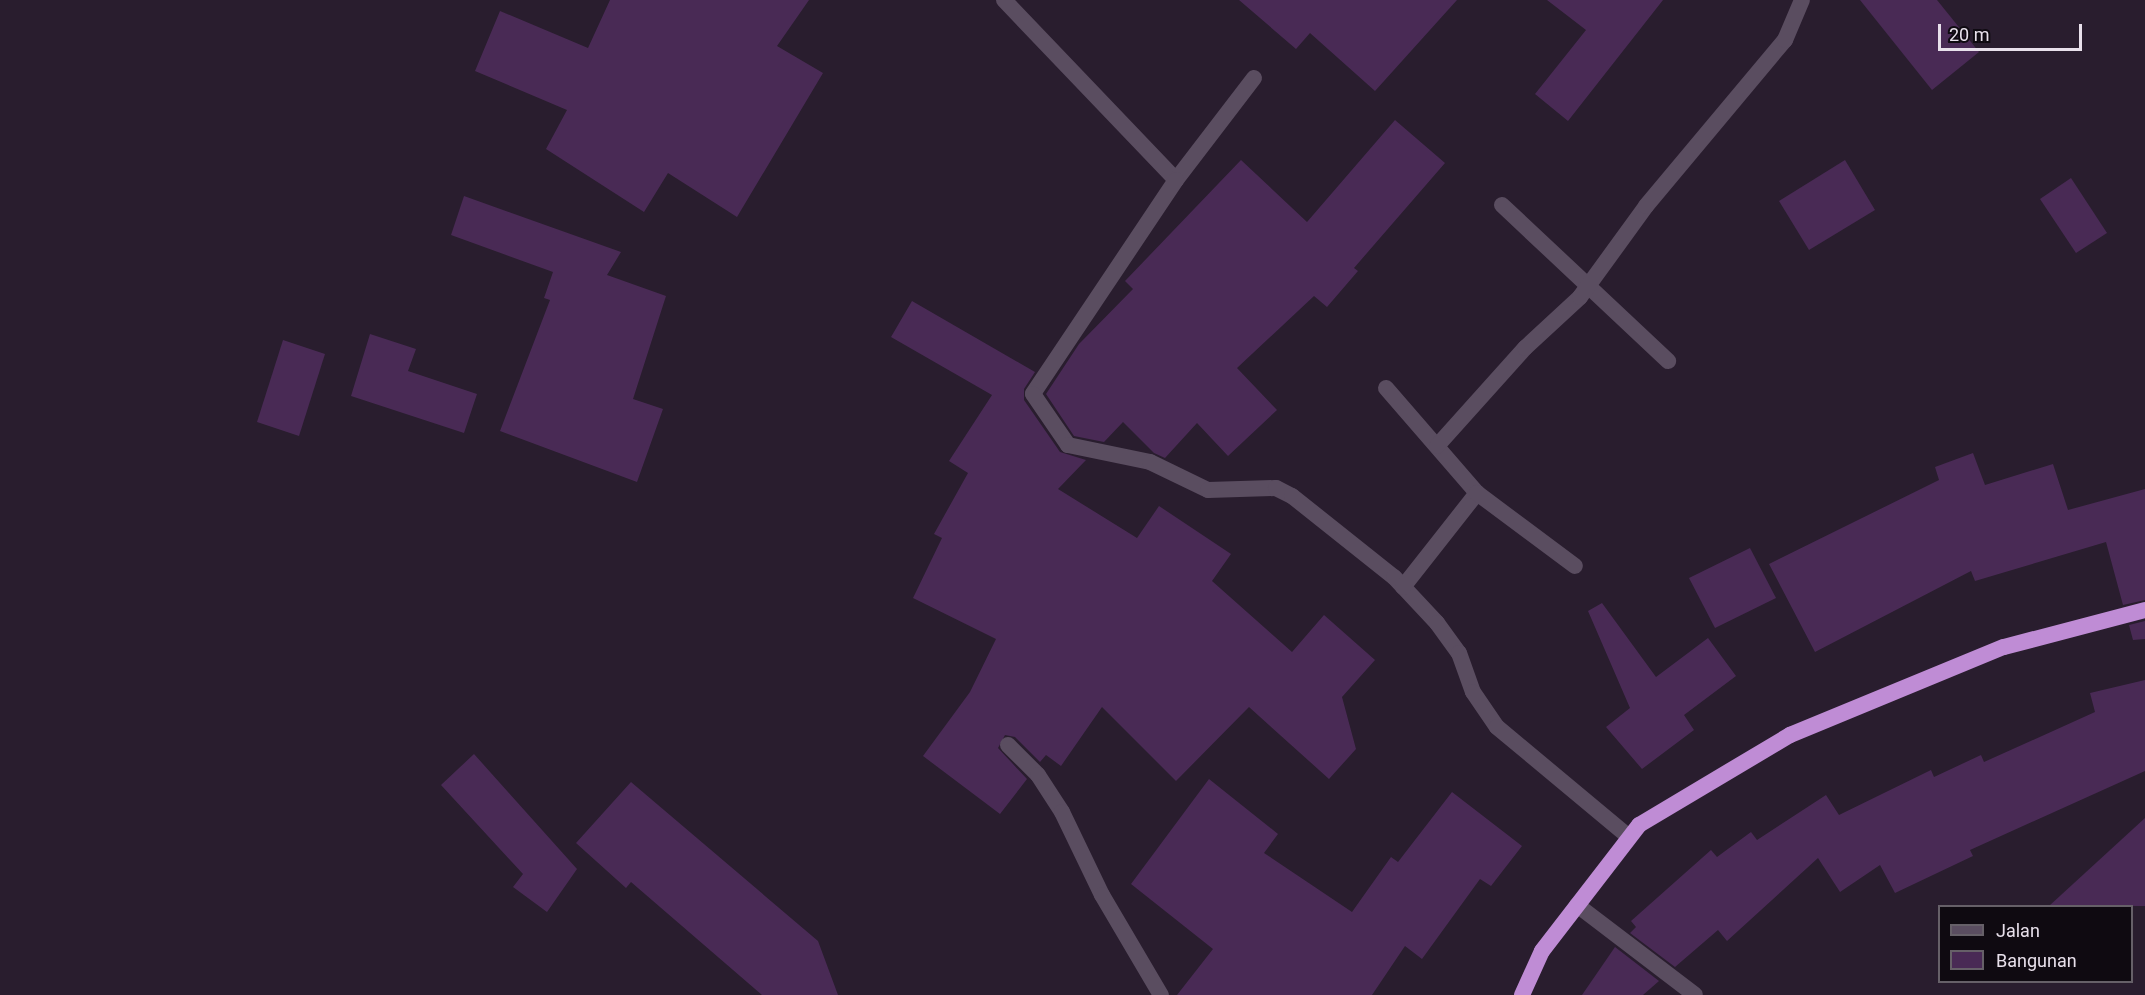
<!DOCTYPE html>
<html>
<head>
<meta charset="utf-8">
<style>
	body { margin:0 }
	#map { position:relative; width:2145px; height:995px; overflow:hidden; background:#291d2e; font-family:Roboto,sans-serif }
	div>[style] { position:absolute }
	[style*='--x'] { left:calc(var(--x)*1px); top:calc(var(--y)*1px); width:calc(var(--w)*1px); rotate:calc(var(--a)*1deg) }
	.building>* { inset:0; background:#492a55 }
	.minor>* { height:16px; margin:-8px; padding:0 8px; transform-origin:8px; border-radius:8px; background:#5a4d60 }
	.trunk>* { height:16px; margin:-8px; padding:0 8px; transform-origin:8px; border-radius:8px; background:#bf8cd5 }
	span { translate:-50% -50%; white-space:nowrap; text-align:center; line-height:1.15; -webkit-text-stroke:4.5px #0f0a11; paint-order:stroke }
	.legend { position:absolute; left:1938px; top:905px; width:195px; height:78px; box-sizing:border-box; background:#0f0a11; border:2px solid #666068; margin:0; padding:8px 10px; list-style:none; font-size:18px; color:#e8e0eb }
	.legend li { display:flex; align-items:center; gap:12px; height:30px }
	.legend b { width:30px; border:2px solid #666068 }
	.scale { position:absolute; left:1938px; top:24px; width:144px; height:27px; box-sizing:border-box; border:3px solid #e8e0eb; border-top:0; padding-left:8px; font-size:18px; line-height:21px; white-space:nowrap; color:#e8e0eb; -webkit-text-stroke:4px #0f0a11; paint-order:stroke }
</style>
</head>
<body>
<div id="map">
	<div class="building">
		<div style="clip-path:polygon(610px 0,809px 0,777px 46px,823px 73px,737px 217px,668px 173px,644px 212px,546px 149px,567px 110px,475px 71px,500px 11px,588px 48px)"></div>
		<div style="clip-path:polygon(1239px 0,1457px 0,1375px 91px,1310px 33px,1296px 49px)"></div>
		<div style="clip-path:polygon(1547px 0,1663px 0,1568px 121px,1535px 94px,1586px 30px)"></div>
		<div style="clip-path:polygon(1860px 0,1937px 0,1979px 52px,1932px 90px)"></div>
		<div style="clip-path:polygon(1395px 120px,1445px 163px,1354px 268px,1358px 271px,1327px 307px,1314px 296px,1237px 368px,1277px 410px,1228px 456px,1197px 423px,1165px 458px,1154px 453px,1123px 422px,1104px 442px,1074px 436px,1046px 394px,1079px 344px,1133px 289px,1125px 281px,1241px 160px,1307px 222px)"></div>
		<div style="clip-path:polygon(1845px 160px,1875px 210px,1809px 250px,1779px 201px)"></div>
		<div style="clip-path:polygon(2071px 178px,2107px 233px,2076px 253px,2040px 199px)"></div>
		<div style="clip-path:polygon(464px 196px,621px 252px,607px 275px,666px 296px,633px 399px,663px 409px,637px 482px,500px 431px,550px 300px,544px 298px,553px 272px,451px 235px)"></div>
		<div style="clip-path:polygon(912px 301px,1035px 372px,1024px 389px,1024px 400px,1060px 452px,1086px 460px,1058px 489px,1137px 538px,1159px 506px,1231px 554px,1212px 581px,1292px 652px,1324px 615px,1375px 660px,1342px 697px,1356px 749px,1329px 779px,1249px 707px,1176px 781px,1102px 707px,1061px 766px,1046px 755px,1040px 762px,1015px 737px,1005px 735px,998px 748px,1027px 779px,1000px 814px,923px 756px,970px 692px,996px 639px,913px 598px,942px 538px,934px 534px,968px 473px,949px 461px,992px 395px,891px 337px)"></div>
		<div style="clip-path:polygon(370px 334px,416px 349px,408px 371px,477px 394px,464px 433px,351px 396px)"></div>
		<div style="clip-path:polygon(283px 340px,325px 354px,299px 436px,257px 422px)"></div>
		<div style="clip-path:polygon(1973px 453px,1985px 485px,2053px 464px,2068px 510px,2145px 489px,2145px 600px,2123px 605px,2106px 542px,1975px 581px,1971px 571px,1815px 652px,1769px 564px,1939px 480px,1935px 467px)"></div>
		<div style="clip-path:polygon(1750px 548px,1776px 598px,1715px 628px,1689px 578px)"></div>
		<div style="clip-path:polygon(1602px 603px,1656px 677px,1708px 638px,1736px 676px,1684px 715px,1694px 730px,1642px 769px,1606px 727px,1630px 708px,1588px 611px)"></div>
		<div style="clip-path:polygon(2145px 621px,2145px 639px,2133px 640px,2129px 625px)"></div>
		<div style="clip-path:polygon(2145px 680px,2145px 771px,1970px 850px,1973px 856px,1895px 893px,1880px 865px,1840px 892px,1818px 858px,1727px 941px,1718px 930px,1675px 967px,1630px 933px,1636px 927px,1631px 921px,1711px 850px,1717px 857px,1751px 832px,1757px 840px,1826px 795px,1839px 815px,1931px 770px,1934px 777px,1981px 755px,1984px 762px,2095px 712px,2090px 693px)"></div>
		<div style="clip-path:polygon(474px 754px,577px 869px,547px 912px,513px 887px,523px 874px,441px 785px)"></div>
		<div style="clip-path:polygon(1209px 779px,1278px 834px,1264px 853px,1352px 912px,1391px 857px,1398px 862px,1452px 792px,1522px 846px,1491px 886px,1480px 879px,1422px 959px,1405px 946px,1372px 995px,1177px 995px,1213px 949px,1131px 884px)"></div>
		<div style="clip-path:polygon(631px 782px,818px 941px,838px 995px,762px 995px,631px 882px,626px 888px,576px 843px)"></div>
		<div style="clip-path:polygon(2145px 818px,2145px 906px,2049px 906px)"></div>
		<div style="clip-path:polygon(1615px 947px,1659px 981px,1643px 995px,1582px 995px)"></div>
	</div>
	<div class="minor">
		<div style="--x:1004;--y:0;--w:249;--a:46.3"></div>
		<div style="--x:1254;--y:78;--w:128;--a:127.4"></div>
		<div style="--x:1176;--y:180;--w:257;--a:123.8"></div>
		<div style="--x:1033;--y:394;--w:62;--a:55.5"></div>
		<div style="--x:1068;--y:445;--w:84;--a:11.7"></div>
		<div style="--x:1150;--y:462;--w:64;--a:25.8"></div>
		<div style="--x:1208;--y:490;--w:68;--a:-1.7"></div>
		<div style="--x:1276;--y:488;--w:18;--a:27"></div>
		<div style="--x:1292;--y:496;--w:130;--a:38.5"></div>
		<div style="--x:1394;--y:577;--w:63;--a:46.9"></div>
		<div style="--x:1437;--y:623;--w:37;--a:54"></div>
		<div style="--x:1459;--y:653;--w:41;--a:70.3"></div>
		<div style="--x:1473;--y:692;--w:42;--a:55.6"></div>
		<div style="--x:1497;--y:727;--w:172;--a:39.8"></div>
		<div style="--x:1502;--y:205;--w:228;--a:43.2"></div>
		<div style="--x:1386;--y:388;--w:139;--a:49.1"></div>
		<div style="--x:1437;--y:446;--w:132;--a:-48.1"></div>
		<div style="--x:1525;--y:348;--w:75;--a:-42.8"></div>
		<div style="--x:1580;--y:297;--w:112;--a:-54"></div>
		<div style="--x:1646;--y:206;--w:217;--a:-50.1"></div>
		<div style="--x:1785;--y:40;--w:43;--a:-67"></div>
		<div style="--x:1403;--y:587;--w:120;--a:-51.8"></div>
		<div style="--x:1477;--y:493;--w:122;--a:36.7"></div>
		<div style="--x:1008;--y:745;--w:42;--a:45"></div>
		<div style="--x:1038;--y:775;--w:44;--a:57"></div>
		<div style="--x:1062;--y:812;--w:92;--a:64.3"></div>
		<div style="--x:1102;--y:895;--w:116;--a:59.5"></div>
		<div style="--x:1577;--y:905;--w:148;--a:37.3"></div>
	</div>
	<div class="trunk">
		<div style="--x:1522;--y:995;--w:48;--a:-65.6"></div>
		<div style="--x:1542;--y:951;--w:159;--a:-52.4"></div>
		<div style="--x:1639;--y:825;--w:176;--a:-30.8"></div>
		<div style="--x:1790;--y:735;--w:231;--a:-22.4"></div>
		<div style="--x:2004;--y:647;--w:146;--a:-14.7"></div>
	</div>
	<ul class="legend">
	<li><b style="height:8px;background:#5a4d60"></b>Jalan</li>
	<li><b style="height:16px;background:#492a55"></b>Bangunan</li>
	</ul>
	<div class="scale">20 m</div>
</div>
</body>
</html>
